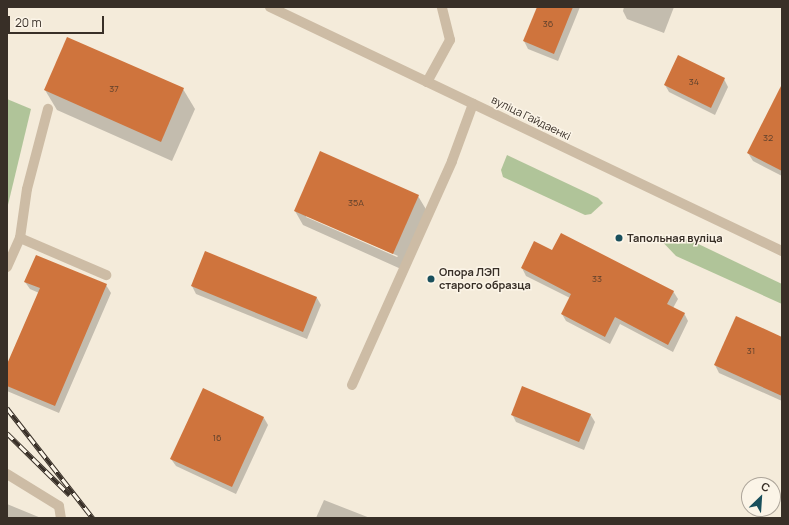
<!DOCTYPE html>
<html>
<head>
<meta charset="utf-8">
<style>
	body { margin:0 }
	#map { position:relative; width:789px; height:525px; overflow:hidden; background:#f4ebda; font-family:Manrope,sans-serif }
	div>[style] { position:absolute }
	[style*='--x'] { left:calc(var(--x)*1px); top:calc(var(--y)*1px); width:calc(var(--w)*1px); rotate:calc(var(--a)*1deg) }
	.green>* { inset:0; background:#b0c499 }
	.shadow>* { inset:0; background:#0003 }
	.building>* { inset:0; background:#cf743d }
	.minor>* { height:10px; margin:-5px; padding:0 5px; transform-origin:5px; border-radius:5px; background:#cdbca5 }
	.rail>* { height:4.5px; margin-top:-2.25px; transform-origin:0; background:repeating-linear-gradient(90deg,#fbf4e7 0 9px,#382f27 0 18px); box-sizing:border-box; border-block:1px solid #382f27 }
	.dots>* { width:11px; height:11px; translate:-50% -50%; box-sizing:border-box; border:2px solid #fbf4e7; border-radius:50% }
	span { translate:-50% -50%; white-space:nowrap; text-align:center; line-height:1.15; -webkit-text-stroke:3px #fbf4e7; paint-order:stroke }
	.number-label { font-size:9px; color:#5e402c }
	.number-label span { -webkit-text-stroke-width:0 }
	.street-label { font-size:11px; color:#382f27 }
	.poi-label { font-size:11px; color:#382f27; font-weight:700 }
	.left { translate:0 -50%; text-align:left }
	.frame { position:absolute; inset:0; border:8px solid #382f27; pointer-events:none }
	.north { position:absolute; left:741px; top:477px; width:40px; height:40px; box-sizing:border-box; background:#fbf4e7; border:1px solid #ada59a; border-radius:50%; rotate:25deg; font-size:11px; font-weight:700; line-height:16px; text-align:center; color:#382f27 }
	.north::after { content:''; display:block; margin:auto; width:14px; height:18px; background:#194f5c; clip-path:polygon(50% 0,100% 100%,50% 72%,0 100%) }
	.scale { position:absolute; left:8px; top:16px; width:96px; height:18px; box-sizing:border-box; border:2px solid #382f27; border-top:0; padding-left:5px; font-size:12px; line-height:14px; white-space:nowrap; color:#382f27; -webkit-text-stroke:3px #fbf4e7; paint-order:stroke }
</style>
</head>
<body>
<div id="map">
	<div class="green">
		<div style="clip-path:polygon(7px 99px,31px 109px,7px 209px)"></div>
		<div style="clip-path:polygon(507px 155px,598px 198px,603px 203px,591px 214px,585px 215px,503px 177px,501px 170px)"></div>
		<div style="clip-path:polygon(656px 235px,690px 240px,782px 284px,782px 304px,676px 256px)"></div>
	</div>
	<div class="shadow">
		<div style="clip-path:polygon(538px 7px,580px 7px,558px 61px,528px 49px,524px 41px)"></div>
		<div style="clip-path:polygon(624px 7px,674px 7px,664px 33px,627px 19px,623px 11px)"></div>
		<div style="clip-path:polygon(724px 79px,728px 87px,715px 115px,669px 92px,665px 85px)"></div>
		<div style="clip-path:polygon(183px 89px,195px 109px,172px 161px,57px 110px,45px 90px)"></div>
		<div style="clip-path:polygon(782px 123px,782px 176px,753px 161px,748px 153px)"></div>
		<div style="clip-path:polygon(evenodd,418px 196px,427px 211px,401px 269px,303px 225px,295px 211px,418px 196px,306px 215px,398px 256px,397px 257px,306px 217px,306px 215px)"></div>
		<div style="clip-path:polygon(553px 251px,673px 291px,678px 299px,673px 308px,684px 313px,688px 321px,673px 352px,620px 324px,610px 344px,566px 321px,562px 314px,570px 298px,526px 276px,522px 268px)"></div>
		<div style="clip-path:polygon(25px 282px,106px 285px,111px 293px,59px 413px,7px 391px,7px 366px,39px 293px,30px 289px)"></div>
		<div style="clip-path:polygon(192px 286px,317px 298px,321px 305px,307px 339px,196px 294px)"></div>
		<div style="clip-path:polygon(782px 338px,782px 401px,719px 373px,715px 365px)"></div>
		<div style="clip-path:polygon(512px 414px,590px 414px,595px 422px,584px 450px,516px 422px)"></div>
		<div style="clip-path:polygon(264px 418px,268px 425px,236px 494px,176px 466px,171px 459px)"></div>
		<div style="clip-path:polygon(324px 500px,370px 518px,316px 518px)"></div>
		<div style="clip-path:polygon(7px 504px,41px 518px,7px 518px)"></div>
	</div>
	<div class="building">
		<div style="clip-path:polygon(537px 7px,573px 7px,554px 54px,523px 41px)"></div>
		<div style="clip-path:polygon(67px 37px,184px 88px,161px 142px,44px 90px)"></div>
		<div style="clip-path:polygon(678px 55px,725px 78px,711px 108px,664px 85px)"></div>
		<div style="clip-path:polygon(782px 84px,782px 171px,747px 153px)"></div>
		<div style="clip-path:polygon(320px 151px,419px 195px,393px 254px,294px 211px)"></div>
		<div style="clip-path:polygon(561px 233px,674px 291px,667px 304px,685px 313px,668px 345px,615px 317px,605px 337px,561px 314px,571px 294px,521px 268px,534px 241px,552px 250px)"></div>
		<div style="clip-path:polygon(205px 251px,317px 297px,303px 332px,191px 286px)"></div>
		<div style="clip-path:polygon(36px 255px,107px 284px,55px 406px,7px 386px,7px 364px,40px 288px,24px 282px)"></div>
		<div style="clip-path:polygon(736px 316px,782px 337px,782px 396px,714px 365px)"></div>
		<div style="clip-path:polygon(522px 386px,591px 414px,579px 442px,511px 415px)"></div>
		<div style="clip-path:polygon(203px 388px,264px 417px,232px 487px,170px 459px)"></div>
	</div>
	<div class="minor">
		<div style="--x:270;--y:7;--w:567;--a:25.48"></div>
		<div style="--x:427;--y:82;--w:48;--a:-61.3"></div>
		<div style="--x:450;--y:40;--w:34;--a:-104"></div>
		<div style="--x:20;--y:238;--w:94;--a:23.3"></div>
		<div style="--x:7;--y:267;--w:32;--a:-66"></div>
		<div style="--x:20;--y:238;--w:49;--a:-81.9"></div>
		<div style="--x:27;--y:189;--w:83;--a:-75.3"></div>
		<div style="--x:352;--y:385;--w:245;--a:-65.9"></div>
		<div style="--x:452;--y:161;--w:61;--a:-69.8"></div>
		<div style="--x:7;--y:474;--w:61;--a:31.6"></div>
		<div style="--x:59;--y:506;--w:12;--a:81"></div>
	</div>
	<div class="rail">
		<div style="--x:7;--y:408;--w:140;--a:52"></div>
		<div style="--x:7;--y:433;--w:88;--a:44.5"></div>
	</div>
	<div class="dots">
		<div style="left:619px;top:238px;background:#194f5c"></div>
		<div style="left:431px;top:279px;background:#194f5c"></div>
	</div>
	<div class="number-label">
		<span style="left:548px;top:24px">36</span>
		<span style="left:694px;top:82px">34</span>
		<span style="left:114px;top:89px">37</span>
		<span style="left:768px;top:138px">32</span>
		<span style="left:356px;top:203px">35А</span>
		<span style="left:597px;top:279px">33</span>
		<span style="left:751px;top:351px">31</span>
		<span style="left:217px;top:438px">16</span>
	</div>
	<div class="street-label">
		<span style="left:531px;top:118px;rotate:26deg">вуліца Гайдаенкі</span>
	</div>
	<div class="poi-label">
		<span class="left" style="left:627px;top:238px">Тапольная вуліца</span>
		<span class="left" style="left:439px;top:279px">Опора ЛЭП<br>старого образца</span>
	</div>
	<div class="frame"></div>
	<div class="north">С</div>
	<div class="scale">20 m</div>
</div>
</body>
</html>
